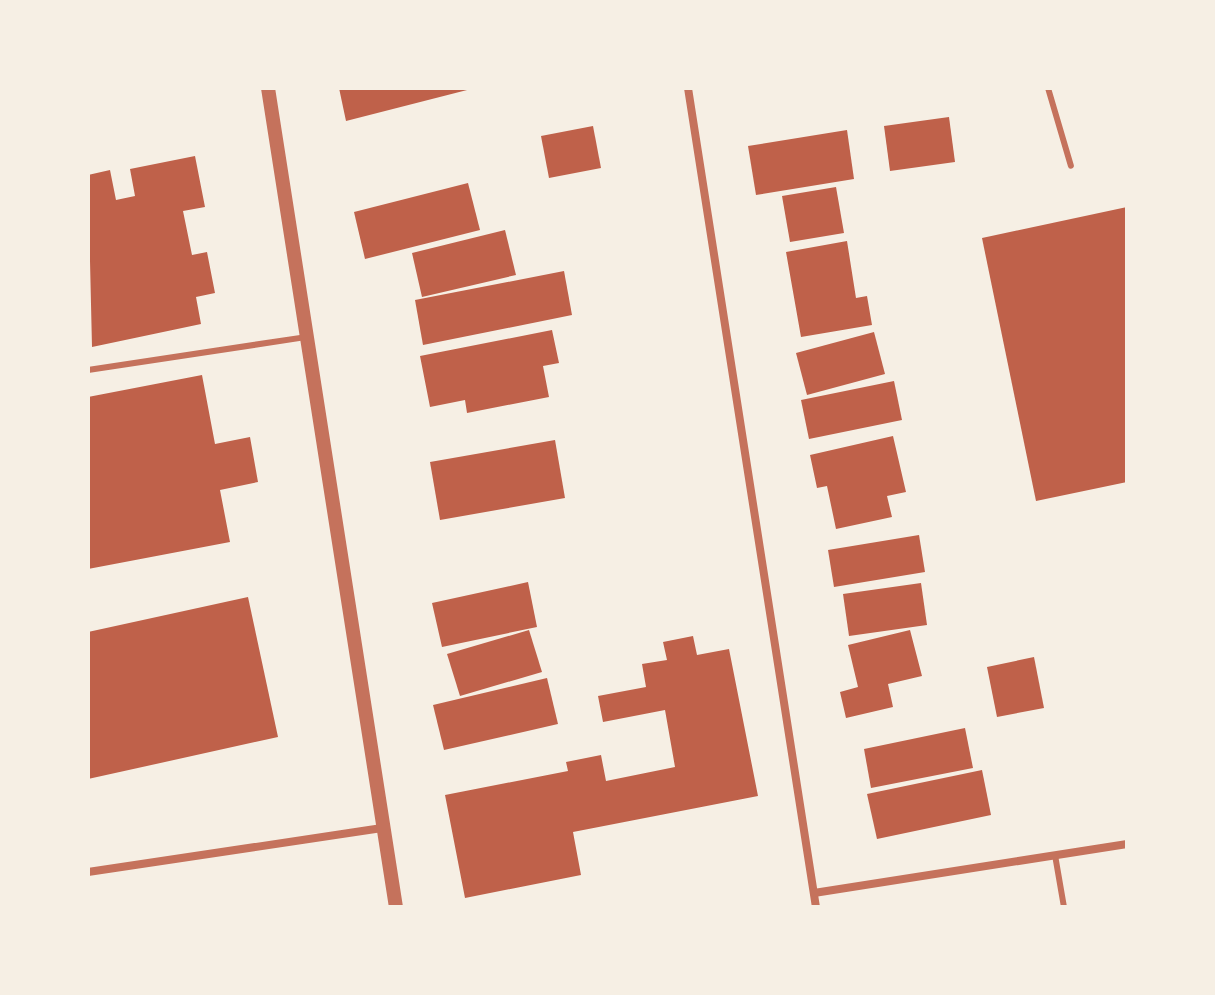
<!DOCTYPE html>
<html>
<head>
<meta charset="utf-8">
<style>
	body { margin:0 }
	#map { position:relative; width:1215px; height:995px; overflow:hidden; background:#f6efe4; font-family:Poppins,sans-serif }
	div>[style] { position:absolute }
	[style*='--x'] { left:calc(var(--x)*1px); top:calc(var(--y)*1px); width:calc(var(--w)*1px); rotate:calc(var(--a)*1deg) }
	.building>* { inset:0; background:#bf614a }
	.service>* { height:6px; margin:-3px; padding:0 3px; transform-origin:3px; border-radius:3px; background:#c5725c }
	.minor>* { height:8px; margin:-4px; padding:0 4px; transform-origin:4px; border-radius:4px; background:#c5725c }
	.tertiary>* { height:14px; margin:-7px; padding:0 7px; transform-origin:7px; border-radius:7px; background:#c5725c }
	span { translate:-50% -50%; white-space:nowrap; text-align:center; line-height:1.15; -webkit-text-stroke:6px #f6efe4; paint-order:stroke }
	.frame { position:absolute; inset:0; border:90px solid #f6efe4; pointer-events:none }
</style>
</head>
<body>
<div id="map">
	<div class="building">
		<div style="clip-path:polygon(339px 88px,471px 88px,471px 89px,346px 121px)"></div>
		<div style="clip-path:polygon(949px 117px,955px 162px,890px 171px,884px 126px)"></div>
		<div style="clip-path:polygon(593px 126px,601px 168px,549px 178px,541px 136px)"></div>
		<div style="clip-path:polygon(847px 130px,854px 179px,756px 195px,748px 146px)"></div>
		<div style="clip-path:polygon(195px 156px,205px 207px,183px 211px,192px 255px,207px 252px,215px 293px,196px 297px,201px 324px,92px 347px,88px 175px,110px 170px,116px 200px,135px 196px,130px 169px)"></div>
		<div style="clip-path:polygon(468px 183px,480px 230px,365px 259px,354px 212px)"></div>
		<div style="clip-path:polygon(836px 187px,844px 233px,790px 242px,782px 196px)"></div>
		<div style="clip-path:polygon(1127px 207px,1127px 482px,1036px 501px,982px 238px)"></div>
		<div style="clip-path:polygon(505px 230px,516px 275px,422px 297px,412px 253px)"></div>
		<div style="clip-path:polygon(847px 241px,856px 298px,867px 296px,872px 325px,801px 337px,786px 252px)"></div>
		<div style="clip-path:polygon(564px 271px,572px 315px,423px 345px,415px 300px)"></div>
		<div style="clip-path:polygon(552px 330px,559px 363px,543px 366px,549px 397px,467px 413px,465px 400px,430px 407px,420px 356px)"></div>
		<div style="clip-path:polygon(874px 332px,885px 374px,807px 395px,796px 353px)"></div>
		<div style="clip-path:polygon(202px 375px,215px 444px,250px 437px,258px 482px,220px 490px,230px 542px,88px 569px,88px 397px)"></div>
		<div style="clip-path:polygon(894px 381px,902px 420px,809px 439px,801px 400px)"></div>
		<div style="clip-path:polygon(893px 436px,906px 492px,887px 496px,892px 517px,836px 529px,827px 486px,817px 488px,810px 455px)"></div>
		<div style="clip-path:polygon(555px 440px,565px 498px,440px 520px,430px 462px)"></div>
		<div style="clip-path:polygon(919px 535px,925px 572px,834px 587px,828px 550px)"></div>
		<div style="clip-path:polygon(528px 582px,537px 627px,442px 647px,432px 603px)"></div>
		<div style="clip-path:polygon(921px 583px,927px 625px,849px 636px,843px 594px)"></div>
		<div style="clip-path:polygon(248px 597px,278px 737px,88px 779px,88px 632px)"></div>
		<div style="clip-path:polygon(529px 630px,542px 672px,460px 696px,447px 654px)"></div>
		<div style="clip-path:polygon(910px 630px,922px 676px,888px 684px,893px 707px,846px 718px,840px 692px,858px 687px,848px 645px)"></div>
		<div style="clip-path:polygon(693px 636px,697px 655px,729px 649px,758px 796px,573px 832px,581px 875px,465px 898px,445px 795px,568px 771px,566px 762px,601px 755px,606px 781px,675px 767px,665px 710px,603px 722px,598px 696px,646px 687px,642px 664px,667px 660px,663px 642px)"></div>
		<div style="clip-path:polygon(1034px 657px,1044px 708px,997px 717px,987px 667px)"></div>
		<div style="clip-path:polygon(547px 678px,558px 724px,444px 750px,433px 705px)"></div>
		<div style="clip-path:polygon(965px 728px,973px 768px,871px 788px,864px 749px)"></div>
		<div style="clip-path:polygon(982px 770px,991px 815px,877px 839px,867px 794px)"></div>
	</div>
	<div class="service">
		<div style="--x:1048;--y:88;--w:81;--a:73.6"></div>
		<div style="--x:88;--y:370;--w:220;--a:-8.6"></div>
		<div style="--x:1055;--y:855;--w:53;--a:80.2"></div>
	</div>
	<div class="minor">
		<div style="--x:688;--y:88;--w:829;--a:81.12"></div>
		<div style="--x:88;--y:872;--w:299;--a:-8.5"></div>
		<div style="--x:814;--y:893;--w:317;--a:-8.9"></div>
	</div>
	<div class="tertiary">
		<div style="--x:268;--y:88;--w:829;--a:81.12"></div>
	</div>
	<div class="frame"></div>
</div>
</body>
</html>
